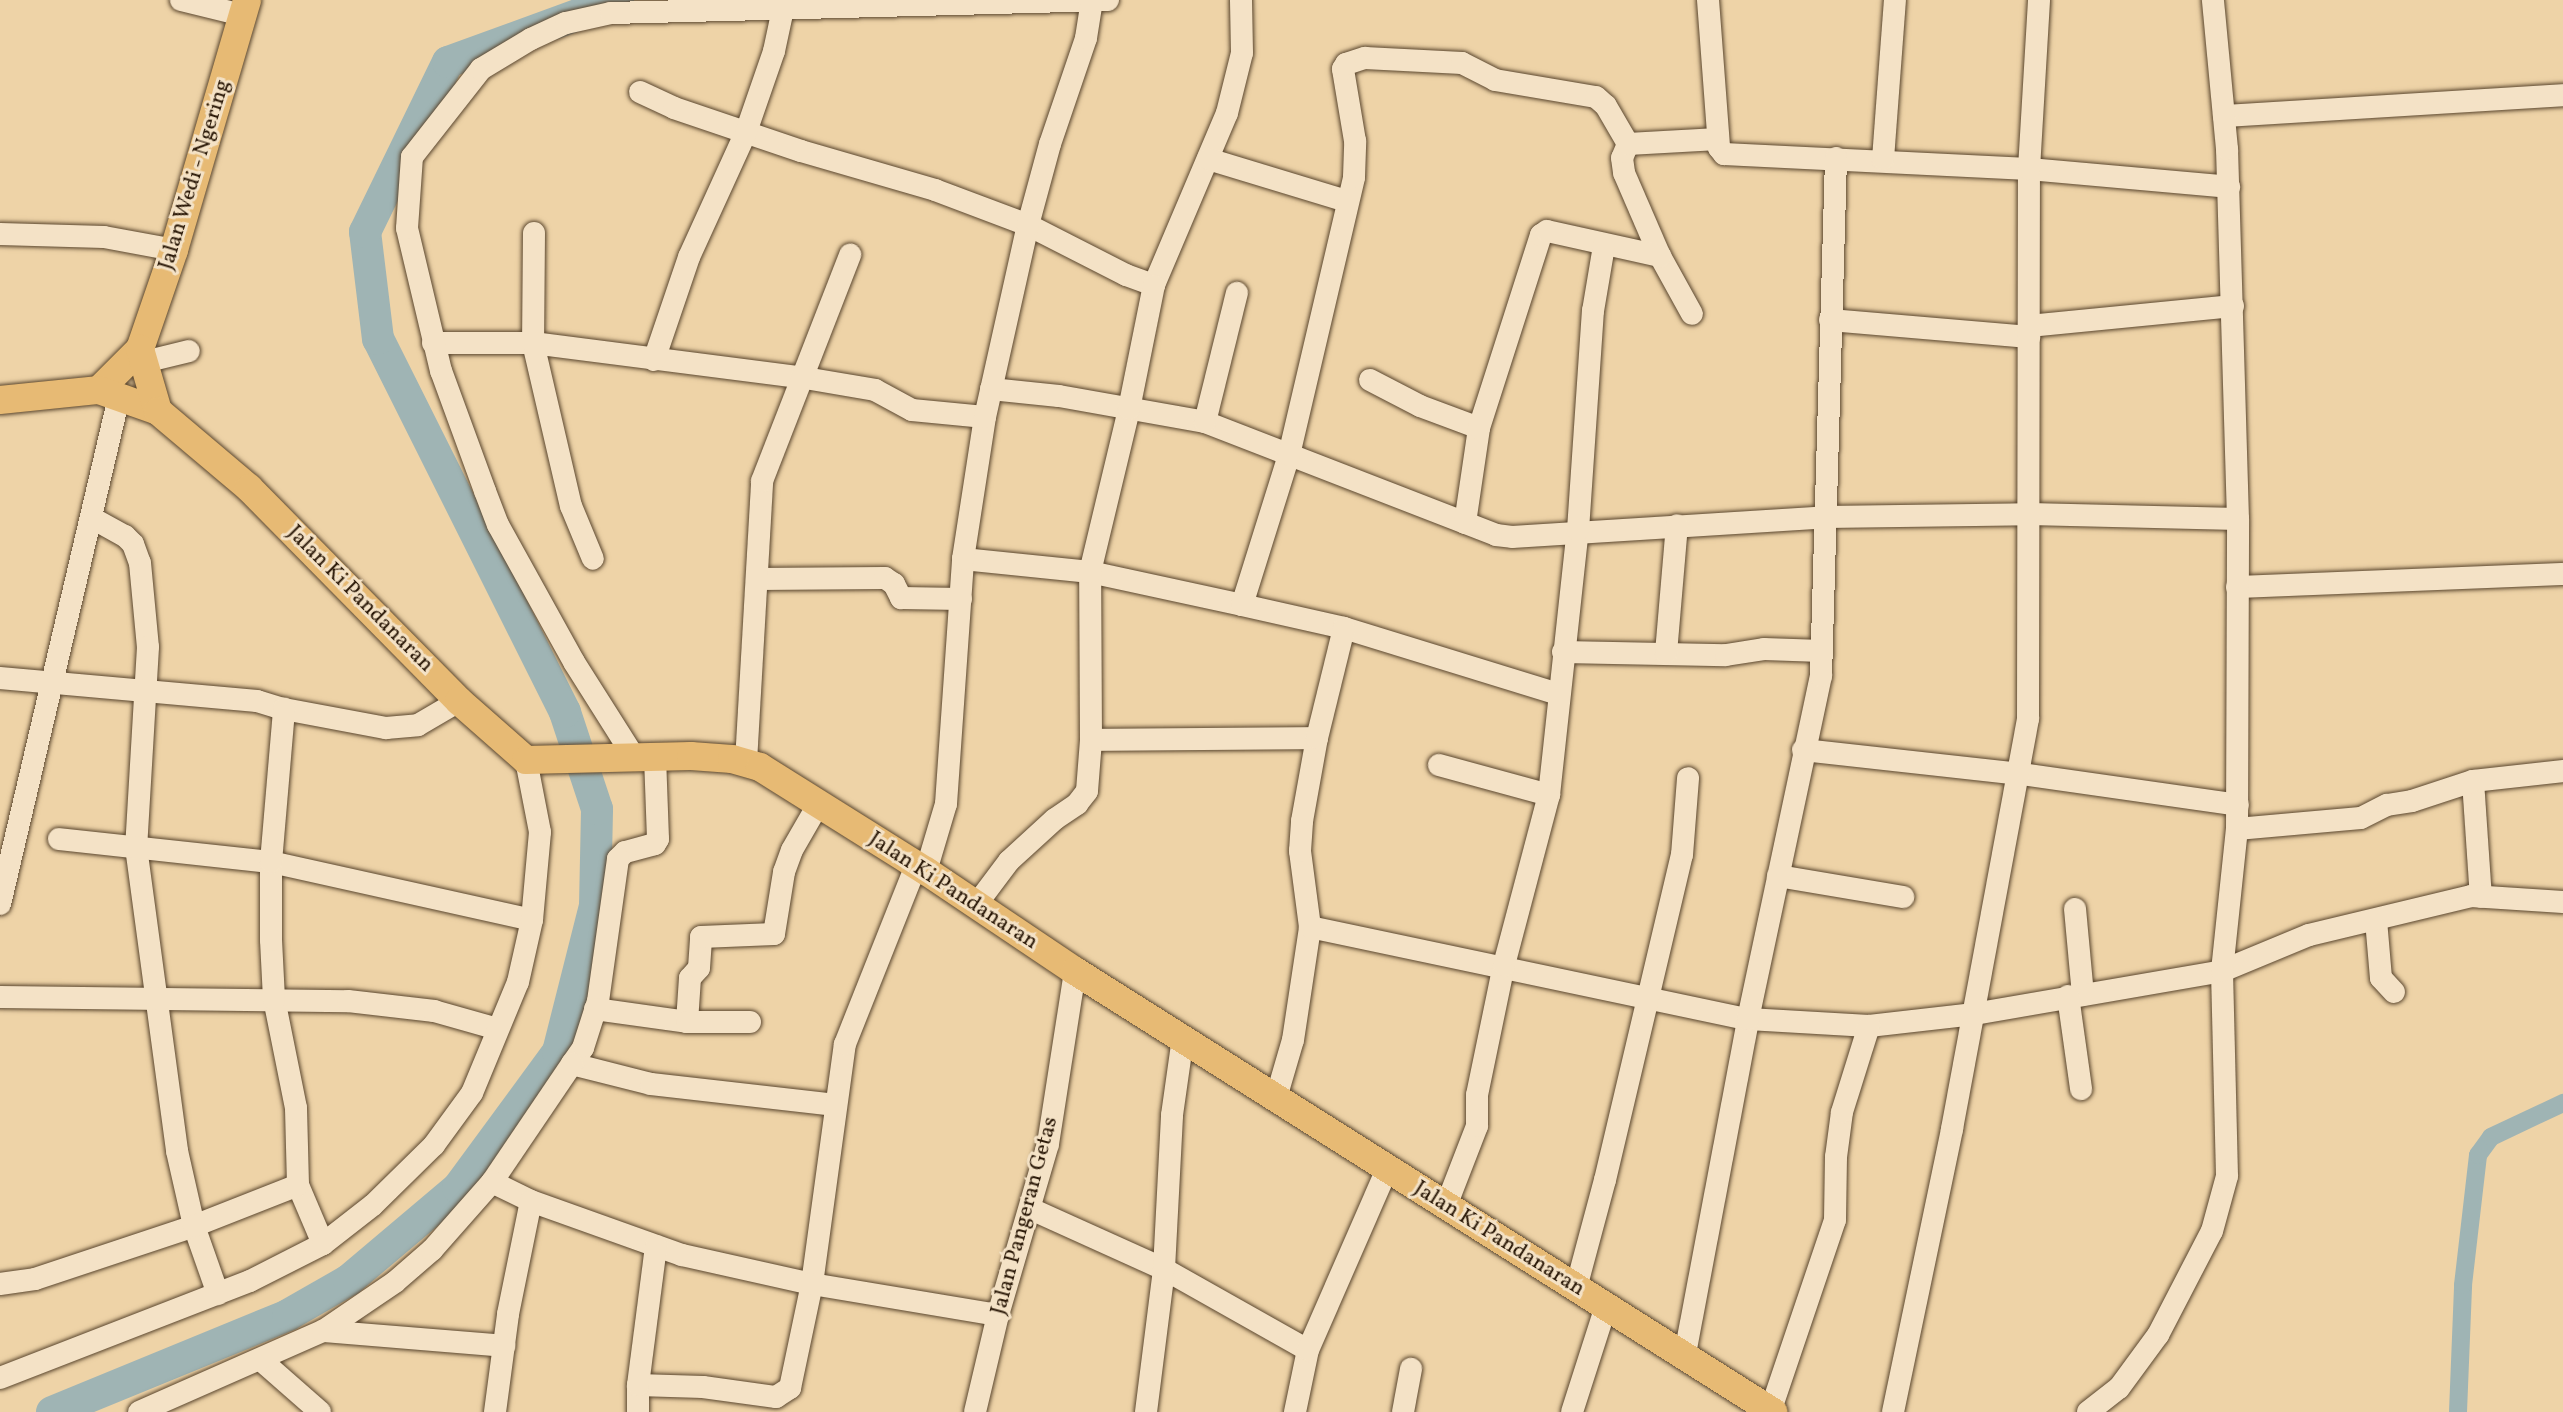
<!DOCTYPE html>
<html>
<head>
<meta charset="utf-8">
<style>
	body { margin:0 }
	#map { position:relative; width:2563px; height:1412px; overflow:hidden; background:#eed3a7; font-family:Vollkorn,serif }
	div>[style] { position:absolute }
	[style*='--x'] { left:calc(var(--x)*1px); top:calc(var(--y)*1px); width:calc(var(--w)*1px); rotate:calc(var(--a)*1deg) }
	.canal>* { height:18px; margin:-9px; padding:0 9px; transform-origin:9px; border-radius:9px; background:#9fb4b4 }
	.river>* { height:32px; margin:-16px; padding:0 16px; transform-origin:16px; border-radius:16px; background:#9fb4b4 }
	.roads { filter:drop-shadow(0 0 2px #5a462e) drop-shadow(0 0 2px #5a462e) }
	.minor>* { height:22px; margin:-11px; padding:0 11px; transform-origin:11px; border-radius:11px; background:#f4e2c6 }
	.major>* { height:28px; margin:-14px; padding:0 14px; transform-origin:14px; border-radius:14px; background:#e7ba74 }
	span { translate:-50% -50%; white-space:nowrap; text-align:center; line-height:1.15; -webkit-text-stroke:6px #f4e2c6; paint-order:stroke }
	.street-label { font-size:22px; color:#291706 }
</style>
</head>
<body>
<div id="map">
	<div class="canal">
		<div style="--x:2458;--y:1412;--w:127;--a:-87.7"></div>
		<div style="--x:2463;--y:1285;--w:131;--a:-83.4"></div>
		<div style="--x:2478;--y:1155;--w:22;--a:-54"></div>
		<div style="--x:2491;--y:1137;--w:80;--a:-25.3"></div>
	</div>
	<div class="river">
		<div style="--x:52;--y:1412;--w:255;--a:-22.3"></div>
		<div style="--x:288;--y:1315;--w:70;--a:-29.8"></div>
		<div style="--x:349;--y:1280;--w:143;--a:-40.2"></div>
		<div style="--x:458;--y:1188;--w:169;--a:-53.7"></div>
		<div style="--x:558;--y:1052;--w:151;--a:-75.8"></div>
		<div style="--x:595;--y:906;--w:97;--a:-88.8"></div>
		<div style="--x:597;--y:809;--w:102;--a:-108.3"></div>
		<div style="--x:565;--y:712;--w:417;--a:-116.6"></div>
		<div style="--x:378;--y:339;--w:108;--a:-96.9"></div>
		<div style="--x:365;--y:232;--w:189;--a:-64"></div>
		<div style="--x:448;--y:62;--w:181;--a:-20"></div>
	</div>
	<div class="roads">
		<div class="minor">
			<div style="--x:181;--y:0;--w:63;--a:13.8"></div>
			<div style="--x:1708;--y:0;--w:148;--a:85.7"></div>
			<div style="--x:1719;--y:148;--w:8;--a:50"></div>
			<div style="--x:1724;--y:154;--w:305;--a:2.8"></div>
			<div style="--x:2029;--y:169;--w:201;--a:5.1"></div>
			<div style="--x:640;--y:92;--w:38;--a:25"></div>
			<div style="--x:674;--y:108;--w:134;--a:18.7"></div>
			<div style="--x:801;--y:151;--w:140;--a:16.2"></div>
			<div style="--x:935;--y:190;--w:99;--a:20.6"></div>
			<div style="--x:1028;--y:225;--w:110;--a:27"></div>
			<div style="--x:1126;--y:275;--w:30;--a:20"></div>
			<div style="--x:1154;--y:285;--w:187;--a:-67"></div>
			<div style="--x:1227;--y:113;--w:62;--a:-76"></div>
			<div style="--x:1242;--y:53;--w:53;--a:-91.1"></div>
			<div style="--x:2224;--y:116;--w:340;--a:-3.5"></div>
			<div style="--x:1628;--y:144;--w:15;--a:113"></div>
			<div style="--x:1622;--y:158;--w:15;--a:82"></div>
			<div style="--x:1624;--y:173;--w:90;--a:66.6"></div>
			<div style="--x:1660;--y:256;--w:66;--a:61.1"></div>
			<div style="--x:1208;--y:159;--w:144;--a:16.9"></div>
			<div style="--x:1883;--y:159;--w:159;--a:-85.7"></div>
			<div style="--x:534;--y:233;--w:110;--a:90.5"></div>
			<div style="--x:533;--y:343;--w:167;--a:76.9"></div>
			<div style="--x:571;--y:506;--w:57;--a:67.5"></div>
			<div style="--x:0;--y:234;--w:104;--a:1.7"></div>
			<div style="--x:104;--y:237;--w:71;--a:10.5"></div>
			<div style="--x:1830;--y:320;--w:200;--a:4.9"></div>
			<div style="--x:2029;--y:326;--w:205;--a:-5.6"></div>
			<div style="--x:433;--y:343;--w:100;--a:0"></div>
			<div style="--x:533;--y:343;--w:274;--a:7.3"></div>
			<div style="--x:805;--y:378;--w:71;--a:9.7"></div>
			<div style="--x:875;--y:390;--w:42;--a:28.4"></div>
			<div style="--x:912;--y:410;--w:73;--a:5.5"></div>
			<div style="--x:654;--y:360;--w:109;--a:-71.2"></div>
			<div style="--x:689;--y:257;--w:137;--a:-65.5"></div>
			<div style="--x:746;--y:132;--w:86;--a:-70.9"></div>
			<div style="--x:774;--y:51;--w:43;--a:-77.9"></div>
			<div style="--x:144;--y:362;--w:46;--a:-13.7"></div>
			<div style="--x:1370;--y:380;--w:56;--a:27.5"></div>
			<div style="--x:1420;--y:406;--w:63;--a:20.4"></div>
			<div style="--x:991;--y:389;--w:68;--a:5.9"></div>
			<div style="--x:1059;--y:396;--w:148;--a:10.1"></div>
			<div style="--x:1205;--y:422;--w:312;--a:21.2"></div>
			<div style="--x:1496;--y:535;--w:16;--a:7"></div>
			<div style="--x:1512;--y:537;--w:315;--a:-3.6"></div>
			<div style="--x:1826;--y:517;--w:203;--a:-0.8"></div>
			<div style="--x:2029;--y:514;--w:209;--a:1.4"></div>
			<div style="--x:1205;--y:422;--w:133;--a:-76.1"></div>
			<div style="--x:92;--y:518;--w:38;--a:29"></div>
			<div style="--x:125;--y:536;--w:11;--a:45"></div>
			<div style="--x:133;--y:544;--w:20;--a:70"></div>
			<div style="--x:140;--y:563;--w:84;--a:84.6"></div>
			<div style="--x:148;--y:647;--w:200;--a:93.4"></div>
			<div style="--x:136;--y:847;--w:307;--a:82.3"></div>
			<div style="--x:177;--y:1151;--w:77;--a:77.2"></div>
			<div style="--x:194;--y:1226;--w:72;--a:70.6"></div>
			<div style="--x:1465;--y:523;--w:96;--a:-81.6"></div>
			<div style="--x:1479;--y:428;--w:203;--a:-72.2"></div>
			<div style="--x:1541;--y:235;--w:7;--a:-34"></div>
			<div style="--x:1547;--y:231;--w:116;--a:12.5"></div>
			<div style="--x:963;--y:559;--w:128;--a:5.8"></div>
			<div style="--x:1090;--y:572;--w:156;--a:12.2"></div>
			<div style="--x:1242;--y:605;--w:105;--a:12.7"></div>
			<div style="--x:1344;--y:628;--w:225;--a:17.1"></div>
			<div style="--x:757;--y:579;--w:128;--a:-0.4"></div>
			<div style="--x:885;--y:578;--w:11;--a:34"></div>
			<div style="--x:894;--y:584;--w:16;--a:63"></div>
			<div style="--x:901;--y:598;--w:60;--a:1"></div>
			<div style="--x:2237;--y:587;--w:326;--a:-2.3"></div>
			<div style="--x:1242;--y:605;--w:157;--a:-72.6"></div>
			<div style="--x:1289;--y:455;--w:285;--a:-76.8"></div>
			<div style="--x:1354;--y:177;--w:36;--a:-88"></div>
			<div style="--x:1355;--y:141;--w:73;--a:-99.5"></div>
			<div style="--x:1343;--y:69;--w:6;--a:-59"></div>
			<div style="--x:1346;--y:64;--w:20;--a:-18"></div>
			<div style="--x:1365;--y:58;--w:97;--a:3"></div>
			<div style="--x:1462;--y:63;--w:37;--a:27"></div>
			<div style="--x:1495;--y:80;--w:102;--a:9.6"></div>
			<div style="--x:1596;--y:97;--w:13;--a:42"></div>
			<div style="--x:1606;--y:106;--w:44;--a:59.9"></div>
			<div style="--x:1628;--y:144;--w:90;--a:-3.2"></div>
			<div style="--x:1563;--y:652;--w:163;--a:1.1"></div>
			<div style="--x:1726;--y:655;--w:38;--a:-9"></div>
			<div style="--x:1764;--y:649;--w:58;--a:2"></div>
			<div style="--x:1666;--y:653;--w:128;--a:-85.1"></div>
			<div style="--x:0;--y:678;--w:258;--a:5.1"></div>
			<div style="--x:257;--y:701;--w:28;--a:17"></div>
			<div style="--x:284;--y:709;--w:104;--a:10.6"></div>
			<div style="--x:386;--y:728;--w:32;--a:-5"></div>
			<div style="--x:418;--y:725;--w:48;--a:-30.3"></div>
			<div style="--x:1091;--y:740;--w:226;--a:-0.5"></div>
			<div style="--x:1803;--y:750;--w:219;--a:6.3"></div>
			<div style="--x:2021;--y:774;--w:219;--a:8.1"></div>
			<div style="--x:634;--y:757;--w:112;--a:-122.3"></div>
			<div style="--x:574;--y:662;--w:157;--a:-119"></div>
			<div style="--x:498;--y:525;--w:36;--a:-111"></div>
			<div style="--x:485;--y:491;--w:128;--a:-110.1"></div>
			<div style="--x:441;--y:371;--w:147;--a:-103.4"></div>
			<div style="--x:407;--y:228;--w:71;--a:-86"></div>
			<div style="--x:412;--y:157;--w:112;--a:-51.9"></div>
			<div style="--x:481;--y:69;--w:58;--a:-31"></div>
			<div style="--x:531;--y:39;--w:38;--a:-25"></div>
			<div style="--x:566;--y:23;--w:46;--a:-12.5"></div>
			<div style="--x:611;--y:13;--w:497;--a:-1.5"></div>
			<div style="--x:655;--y:757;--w:82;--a:87.9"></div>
			<div style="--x:658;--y:839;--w:6;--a:121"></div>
			<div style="--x:655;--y:844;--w:31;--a:165"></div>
			<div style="--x:625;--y:852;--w:10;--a:135"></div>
			<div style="--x:618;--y:859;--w:143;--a:98"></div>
			<div style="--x:598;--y:1001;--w:49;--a:107.7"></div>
			<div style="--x:583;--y:1048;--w:19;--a:125"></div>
			<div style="--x:572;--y:1064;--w:81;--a:14.2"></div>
			<div style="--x:651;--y:1084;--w:186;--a:6.5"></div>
			<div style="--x:746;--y:762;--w:281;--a:-86.7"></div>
			<div style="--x:762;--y:481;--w:243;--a:-68.7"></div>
			<div style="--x:1439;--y:765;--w:114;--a:15.3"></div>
			<div style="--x:2473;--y:781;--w:116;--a:86.1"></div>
			<div style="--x:2237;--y:829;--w:124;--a:-5.1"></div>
			<div style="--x:2361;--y:818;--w:29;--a:-27"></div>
			<div style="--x:2387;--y:805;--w:25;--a:-9"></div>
			<div style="--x:2412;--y:801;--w:64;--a:-18.2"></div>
			<div style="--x:2473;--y:781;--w:91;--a:-6.3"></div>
			<div style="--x:59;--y:839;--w:213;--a:6.2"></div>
			<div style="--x:271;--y:862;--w:267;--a:12.5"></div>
			<div style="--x:926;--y:871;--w:70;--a:-73.4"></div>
			<div style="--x:946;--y:804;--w:246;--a:-86"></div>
			<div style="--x:963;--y:559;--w:144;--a:-81.2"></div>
			<div style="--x:985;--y:417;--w:197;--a:-77.4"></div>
			<div style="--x:1028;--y:225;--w:84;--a:-74.8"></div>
			<div style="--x:1050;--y:144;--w:112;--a:-71.2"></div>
			<div style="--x:1086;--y:38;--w:37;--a:-81"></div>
			<div style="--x:1778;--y:876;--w:127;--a:9.5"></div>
			<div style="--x:0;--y:904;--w:521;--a:-76.79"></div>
			<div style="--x:976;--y:905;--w:55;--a:-53.1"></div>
			<div style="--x:1009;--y:861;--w:62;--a:-42.4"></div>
			<div style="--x:1055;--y:819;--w:27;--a:-34"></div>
			<div style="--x:1077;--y:804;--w:16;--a:-52"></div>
			<div style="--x:1087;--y:791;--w:51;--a:-85.5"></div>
			<div style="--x:1091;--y:740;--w:168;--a:-90.3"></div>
			<div style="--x:1090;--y:572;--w:168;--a:-76.5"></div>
			<div style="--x:1129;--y:409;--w:126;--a:-78.6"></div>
			<div style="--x:2075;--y:909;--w:86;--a:84.7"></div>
			<div style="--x:2376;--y:920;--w:58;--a:85.1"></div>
			<div style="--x:2381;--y:978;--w:19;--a:47"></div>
			<div style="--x:1310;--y:927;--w:448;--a:11.9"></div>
			<div style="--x:1748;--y:1019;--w:121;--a:3.3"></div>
			<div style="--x:1869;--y:1026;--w:106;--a:-6.5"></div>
			<div style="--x:1974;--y:1014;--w:252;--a:-9.8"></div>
			<div style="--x:2222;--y:971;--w:94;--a:-22.5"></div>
			<div style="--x:2309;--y:935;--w:167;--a:-13.5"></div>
			<div style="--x:2471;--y:896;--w:92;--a:3.7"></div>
			<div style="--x:2068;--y:996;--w:94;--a:82"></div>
			<div style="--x:0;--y:997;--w:348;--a:0.7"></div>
			<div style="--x:348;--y:1001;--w:87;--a:6.6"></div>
			<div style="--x:434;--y:1011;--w:66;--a:15.7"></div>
			<div style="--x:595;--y:1009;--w:93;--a:8"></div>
			<div style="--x:687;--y:1022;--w:44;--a:-86.1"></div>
			<div style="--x:690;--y:978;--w:13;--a:-48"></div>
			<div style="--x:699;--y:968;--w:31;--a:-86"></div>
			<div style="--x:701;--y:937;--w:73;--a:-2.4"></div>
			<div style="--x:774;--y:934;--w:63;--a:-80.8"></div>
			<div style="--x:784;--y:872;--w:23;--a:-70"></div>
			<div style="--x:792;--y:850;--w:54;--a:-60.1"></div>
			<div style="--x:687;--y:1022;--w:63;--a:0"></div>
			<div style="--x:1276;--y:1098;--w:60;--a:-73.7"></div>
			<div style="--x:1293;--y:1040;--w:114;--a:-81.4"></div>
			<div style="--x:1310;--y:927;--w:77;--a:-97.5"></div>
			<div style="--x:1300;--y:851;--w:30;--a:-86"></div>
			<div style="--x:1302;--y:821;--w:84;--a:-79.8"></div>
			<div style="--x:1317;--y:738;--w:113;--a:-76.2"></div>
			<div style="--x:492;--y:1182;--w:143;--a:-55.9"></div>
			<div style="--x:298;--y:1185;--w:64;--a:67"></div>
			<div style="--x:1446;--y:1206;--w:86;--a:-68.8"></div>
			<div style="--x:1477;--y:1126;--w:31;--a:-90"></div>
			<div style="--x:1477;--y:1095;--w:133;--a:-78.3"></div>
			<div style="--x:1504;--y:965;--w:176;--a:-75.2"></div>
			<div style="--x:1549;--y:795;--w:267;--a:-83.8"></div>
			<div style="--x:1578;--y:530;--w:220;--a:-86.1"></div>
			<div style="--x:1593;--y:311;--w:66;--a:-80.4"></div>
			<div style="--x:1031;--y:1209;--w:146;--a:24.3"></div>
			<div style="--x:1164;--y:1269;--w:165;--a:29.4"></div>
			<div style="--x:0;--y:1284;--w:35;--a:-8"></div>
			<div style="--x:35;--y:1279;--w:168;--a:-18.4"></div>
			<div style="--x:194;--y:1226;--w:112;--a:-21.5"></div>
			<div style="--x:298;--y:1185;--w:77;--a:-91.5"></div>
			<div style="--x:296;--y:1108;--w:111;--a:-101.4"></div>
			<div style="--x:274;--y:999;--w:59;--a:-92.9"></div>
			<div style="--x:271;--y:940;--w:78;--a:-90"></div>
			<div style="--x:271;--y:862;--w:154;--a:-85.1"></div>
			<div style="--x:1576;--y:1288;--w:112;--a:-75"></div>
			<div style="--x:1605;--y:1180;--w:334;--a:-76.7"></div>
			<div style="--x:1682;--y:855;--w:77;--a:-85.5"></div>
			<div style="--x:323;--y:1331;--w:182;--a:4.7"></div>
			<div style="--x:1685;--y:1354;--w:341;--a:-79.3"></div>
			<div style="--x:1748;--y:1019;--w:351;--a:-78"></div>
			<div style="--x:1821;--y:676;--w:518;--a:-88.34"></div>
			<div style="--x:262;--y:1361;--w:77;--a:41.3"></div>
			<div style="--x:0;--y:1378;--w:268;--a:-21.2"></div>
			<div style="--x:250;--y:1281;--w:82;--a:-26.9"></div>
			<div style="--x:323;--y:1244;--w:63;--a:-38"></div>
			<div style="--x:373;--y:1205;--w:86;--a:-44.5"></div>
			<div style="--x:434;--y:1145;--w:64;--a:-53.8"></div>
			<div style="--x:472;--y:1093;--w:120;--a:-67.5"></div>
			<div style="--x:518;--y:982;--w:64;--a:-77.3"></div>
			<div style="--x:532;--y:920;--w:88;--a:-84.8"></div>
			<div style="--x:540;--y:832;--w:73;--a:-101"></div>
			<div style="--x:638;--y:1385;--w:65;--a:1.8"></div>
			<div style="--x:703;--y:1387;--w:74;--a:7.8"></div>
			<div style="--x:776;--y:1397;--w:17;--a:-33"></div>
			<div style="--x:790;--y:1388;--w:106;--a:-78.1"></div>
			<div style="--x:812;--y:1284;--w:242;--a:-82.2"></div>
			<div style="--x:845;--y:1044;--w:192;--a:-68.3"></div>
			<div style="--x:139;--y:1412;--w:201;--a:-23.8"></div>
			<div style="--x:323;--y:1331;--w:87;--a:-34.2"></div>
			<div style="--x:395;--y:1282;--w:49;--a:-40.9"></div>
			<div style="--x:432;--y:1250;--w:91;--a:-48.6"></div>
			<div style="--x:492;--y:1182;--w:43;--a:26"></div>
			<div style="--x:531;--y:1201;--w:160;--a:19.7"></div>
			<div style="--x:682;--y:1255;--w:133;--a:12.6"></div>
			<div style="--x:812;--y:1284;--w:189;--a:9.5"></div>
			<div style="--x:495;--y:1412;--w:99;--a:-82.4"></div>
			<div style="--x:508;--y:1314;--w:115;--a:-78.5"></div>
			<div style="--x:638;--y:1412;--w:27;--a:-90"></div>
			<div style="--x:638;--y:1385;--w:140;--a:-82.6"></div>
			<div style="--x:975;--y:1412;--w:100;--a:-76.7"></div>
			<div style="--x:998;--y:1315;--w:178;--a:-73.7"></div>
			<div style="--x:1048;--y:1144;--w:175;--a:-81.1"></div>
			<div style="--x:1146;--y:1412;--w:144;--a:-82.8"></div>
			<div style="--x:1164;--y:1269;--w:154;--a:-87"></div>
			<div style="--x:1172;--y:1115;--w:78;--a:-81.9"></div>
			<div style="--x:1295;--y:1412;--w:63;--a:-78.2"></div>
			<div style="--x:1308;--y:1350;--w:197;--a:-66.4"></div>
			<div style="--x:1403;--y:1412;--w:44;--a:-79.5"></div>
			<div style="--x:1572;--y:1412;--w:111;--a:-72.2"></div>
			<div style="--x:1770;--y:1412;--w:203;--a:-71.3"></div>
			<div style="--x:1835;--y:1220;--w:63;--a:-89.1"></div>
			<div style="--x:1836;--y:1157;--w:45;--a:-82.4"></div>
			<div style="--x:1842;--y:1112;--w:90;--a:-72.6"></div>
			<div style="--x:1893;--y:1412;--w:289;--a:-78.2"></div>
			<div style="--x:1952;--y:1129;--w:417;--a:-79.5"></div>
			<div style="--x:2028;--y:719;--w:550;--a:-89.9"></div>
			<div style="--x:2029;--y:169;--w:169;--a:-86.6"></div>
			<div style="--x:2088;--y:1412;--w:39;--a:-38"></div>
			<div style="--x:2119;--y:1388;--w:66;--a:-53.7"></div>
			<div style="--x:2158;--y:1335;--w:117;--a:-62.6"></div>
			<div style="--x:2212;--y:1231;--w:57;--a:-74.7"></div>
			<div style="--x:2227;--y:1176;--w:205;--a:-91.4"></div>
			<div style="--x:2222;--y:971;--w:143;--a:-84"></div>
			<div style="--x:2237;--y:829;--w:310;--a:-89.8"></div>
			<div style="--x:2238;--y:519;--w:370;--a:-91.7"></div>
			<div style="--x:2227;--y:149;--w:150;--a:-95.4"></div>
		</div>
		<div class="major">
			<div style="--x:99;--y:390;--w:58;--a:-45"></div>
			<div style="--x:140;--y:349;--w:105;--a:-71"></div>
			<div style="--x:174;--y:250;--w:260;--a:-73.7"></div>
			<div style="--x:0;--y:400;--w:100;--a:-5.8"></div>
			<div style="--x:99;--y:390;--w:63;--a:19.6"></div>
			<div style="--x:158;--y:411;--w:65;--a:-106.2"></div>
			<div style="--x:158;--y:411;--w:119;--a:40.2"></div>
			<div style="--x:249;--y:488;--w:299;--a:45.4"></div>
			<div style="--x:459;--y:701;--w:89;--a:41.4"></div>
			<div style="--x:526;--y:760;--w:165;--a:-1.4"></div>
			<div style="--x:691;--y:756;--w:41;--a:4.2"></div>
			<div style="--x:732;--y:759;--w:29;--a:16"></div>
			<div style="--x:760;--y:767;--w:196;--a:32.1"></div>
			<div style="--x:926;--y:871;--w:179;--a:33.9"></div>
			<div style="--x:1075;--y:971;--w:826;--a:32.28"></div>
		</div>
	</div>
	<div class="street-label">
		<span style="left:195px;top:175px;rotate:-73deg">Jalan Wedi - Ngering</span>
		<span style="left:360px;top:599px;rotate:45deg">Jalan Ki Pandanaran</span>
		<span style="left:953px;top:891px;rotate:33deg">Jalan Ki Pandanaran</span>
		<span style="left:1025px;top:1216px;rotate:-75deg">Jalan Pangeran Getas</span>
		<span style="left:1499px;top:1239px;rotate:32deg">Jalan Ki Pandanaran</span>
	</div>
</div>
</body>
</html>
